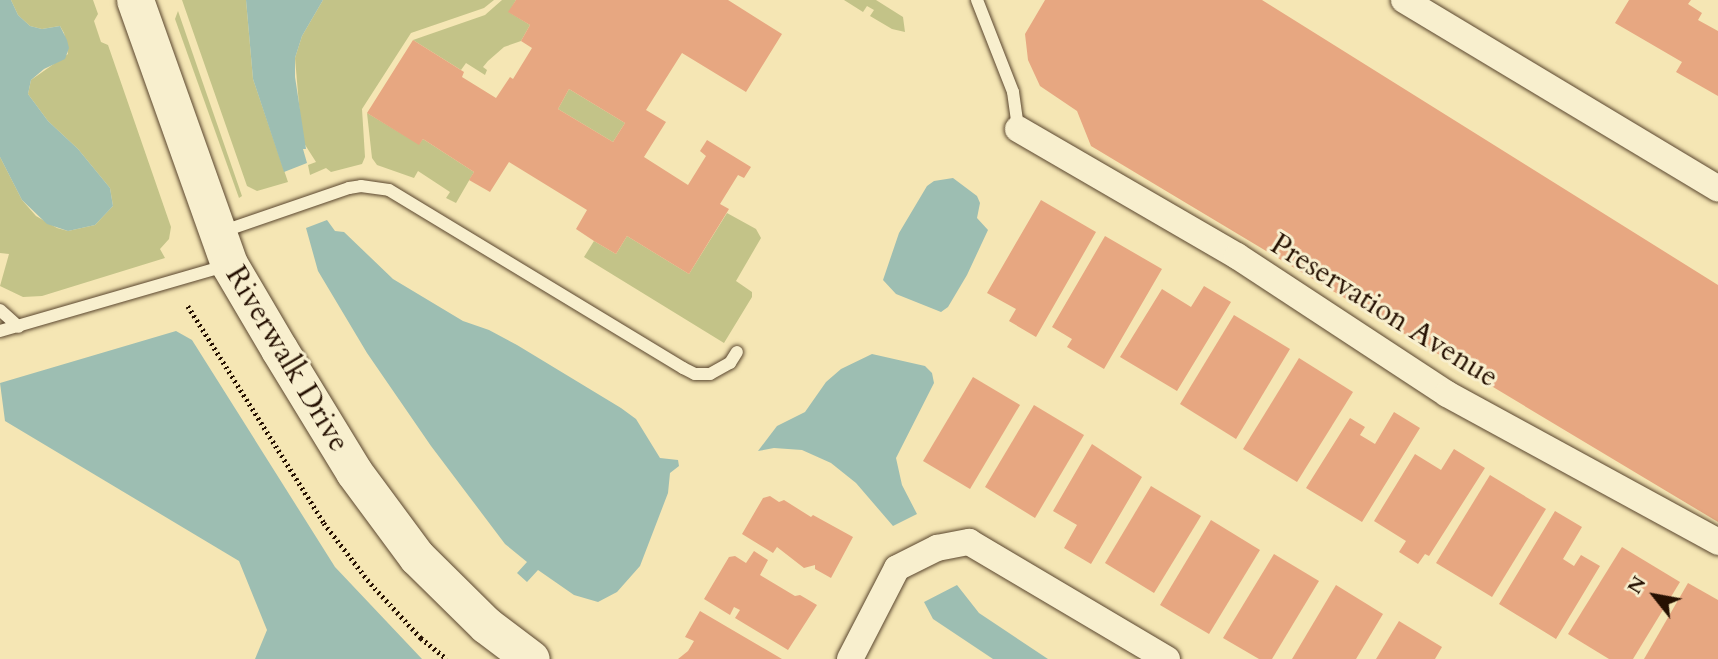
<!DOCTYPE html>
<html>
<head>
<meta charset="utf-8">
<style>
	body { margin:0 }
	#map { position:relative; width:1718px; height:659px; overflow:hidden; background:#f5e6b4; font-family:Cardo,serif }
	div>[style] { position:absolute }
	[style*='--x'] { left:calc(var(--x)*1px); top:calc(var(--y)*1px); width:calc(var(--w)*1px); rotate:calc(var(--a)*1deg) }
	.green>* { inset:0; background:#c3c388 }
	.water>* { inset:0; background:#9dbeb2 }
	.building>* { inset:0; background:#e7a781 }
	.path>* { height:4.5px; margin-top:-2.25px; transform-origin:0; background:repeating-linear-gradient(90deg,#261102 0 2px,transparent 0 5.5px) }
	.roads { filter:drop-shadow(0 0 2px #5a462e) drop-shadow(0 0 2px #5a462e) }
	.lane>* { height:12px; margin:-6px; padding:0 6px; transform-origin:6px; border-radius:6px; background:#f8efce }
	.street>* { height:26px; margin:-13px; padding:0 13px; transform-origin:13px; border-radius:13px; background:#f8efce }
	.secondary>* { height:37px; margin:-18.5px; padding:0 18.5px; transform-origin:18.5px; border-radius:18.5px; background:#f8efce }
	span { translate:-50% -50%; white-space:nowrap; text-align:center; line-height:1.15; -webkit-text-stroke:6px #f8efce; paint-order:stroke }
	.street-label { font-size:30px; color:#261102 }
	.north { position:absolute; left:1620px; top:561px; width:70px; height:70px; -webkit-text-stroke:5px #f8efce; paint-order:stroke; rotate:301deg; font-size:19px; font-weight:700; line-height:28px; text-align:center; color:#261102 }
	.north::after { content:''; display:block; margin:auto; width:24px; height:32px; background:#261102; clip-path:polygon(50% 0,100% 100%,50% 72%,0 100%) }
</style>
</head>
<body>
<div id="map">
	<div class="green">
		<div style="clip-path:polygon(11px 0,93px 0,98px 14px,94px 21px,101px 42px,108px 45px,171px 227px,169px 239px,160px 249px,165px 258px,42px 296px,23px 297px,0 286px,9px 254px,0 253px,0 157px,22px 200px,36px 216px,57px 228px,68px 231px,95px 225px,113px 206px,110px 188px,78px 149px,48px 121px,28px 94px,31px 80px,68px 54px,64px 33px,60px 26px,42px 29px,30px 26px,18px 15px)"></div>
		<div style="clip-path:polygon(182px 0,246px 0,253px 79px,288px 182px,257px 191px,247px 186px)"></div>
		<div style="clip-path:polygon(323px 0,494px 0,484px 8px,411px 33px,362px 109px,365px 157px,362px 164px,331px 172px,326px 168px,310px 175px,308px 165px,316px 162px,302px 140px,295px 58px,302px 36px)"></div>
		<div style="clip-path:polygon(502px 0,516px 0,509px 12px,530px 25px,521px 41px,504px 47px,488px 61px,483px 67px,487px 70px,485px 75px,466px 63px,461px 70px,413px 40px,485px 15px)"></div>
		<div style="clip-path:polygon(844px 0,876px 0,903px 17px,905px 32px,892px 29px,870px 16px,874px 10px,867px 6px,863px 12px)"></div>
		<div style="clip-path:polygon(178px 11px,242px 196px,239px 198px,175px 19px)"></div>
		<div style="clip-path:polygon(569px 89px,625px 123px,613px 142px,558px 109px)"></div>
		<div style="clip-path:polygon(367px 113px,419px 144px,423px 139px,474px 172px,456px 203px,446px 198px,450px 192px,418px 171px,414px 178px,377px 165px,372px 158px)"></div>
		<div style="clip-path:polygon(727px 213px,756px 229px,761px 238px,736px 281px,752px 292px,752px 297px,724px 343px,584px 257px,594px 241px,616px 254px,627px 236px,689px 274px)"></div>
	</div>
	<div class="water">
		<div style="clip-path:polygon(0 0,11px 0,18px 15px,30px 26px,42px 29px,60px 26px,67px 40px,69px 48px,65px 59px,44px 69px,31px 80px,28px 94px,48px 121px,78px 149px,110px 188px,113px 206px,95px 225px,68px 231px,47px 224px,22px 200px,0 157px)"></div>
		<div style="clip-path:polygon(246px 0,323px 0,302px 36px,295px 58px,295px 77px,306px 149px,303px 149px,307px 163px,284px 172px,253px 79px)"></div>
		<div style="clip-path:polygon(953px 178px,977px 196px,980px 203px,977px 218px,988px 230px,967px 275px,948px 307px,941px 312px,896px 294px,883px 280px,899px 233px,927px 186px,934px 181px)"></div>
		<div style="clip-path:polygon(327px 220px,335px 231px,344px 232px,393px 279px,463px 321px,489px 330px,517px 345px,621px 408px,636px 419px,660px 458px,678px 460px,679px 466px,670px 473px,668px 493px,640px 566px,617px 592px,598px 602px,574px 595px,538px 570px,527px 582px,517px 573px,527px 562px,505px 544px,431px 446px,367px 353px,318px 271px,306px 228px)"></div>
		<div style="clip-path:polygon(176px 331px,192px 340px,335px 567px,422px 659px,255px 659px,267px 630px,239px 561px,5px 421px,0 383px)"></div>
		<div style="clip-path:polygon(872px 354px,925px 366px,932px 373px,934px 383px,896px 458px,902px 485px,917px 514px,893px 526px,856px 483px,831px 463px,802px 450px,774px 448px,758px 451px,777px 426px,805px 412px,826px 382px,841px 369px)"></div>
		<div style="clip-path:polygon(957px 585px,979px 613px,1048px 659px,993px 659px,933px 619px,924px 602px)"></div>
	</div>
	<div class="building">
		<div style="clip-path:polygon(evenodd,516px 0,728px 0,782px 34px,746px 92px,682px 53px,646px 110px,666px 122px,644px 157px,688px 185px,706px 156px,700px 151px,707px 140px,751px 167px,744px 178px,738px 175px,720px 204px,729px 209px,689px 274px,627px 236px,616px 254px,594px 241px,576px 229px,587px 210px,509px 162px,490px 192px,469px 180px,474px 172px,423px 139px,419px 145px,367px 113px,413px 40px,464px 72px,462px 77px,496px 98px,510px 77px,513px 79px,532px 48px,521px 41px,530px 25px,508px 12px,516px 0,569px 89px,625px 123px,613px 142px,558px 109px,569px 89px)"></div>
		<div style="clip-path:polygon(1045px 0,1262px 0,1718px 285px,1718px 522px,1091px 146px,1077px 111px,1040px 86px,1028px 60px,1025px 34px)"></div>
		<div style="clip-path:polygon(1629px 0,1691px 0,1688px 4px,1702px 13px,1698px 20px,1718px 31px,1718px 96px,1676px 72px,1682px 62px,1615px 23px)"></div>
		<div style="clip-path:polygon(1041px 200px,1096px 232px,1036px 337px,1009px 321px,1016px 309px,987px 293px)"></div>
		<div style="clip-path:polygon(1105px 236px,1162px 269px,1104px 369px,1067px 347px,1072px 339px,1052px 327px)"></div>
		<div style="clip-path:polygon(1204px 286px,1231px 302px,1177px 391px,1120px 357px,1162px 289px,1191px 307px)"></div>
		<div style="clip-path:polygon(1234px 315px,1290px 349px,1236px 439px,1180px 404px)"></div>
		<div style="clip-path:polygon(1299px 358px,1353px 392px,1297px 482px,1243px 449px)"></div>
		<div style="clip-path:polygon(973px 377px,1020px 405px,970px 489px,923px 461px)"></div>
		<div style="clip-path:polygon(1034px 405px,1084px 435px,1035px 518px,985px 487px)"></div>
		<div style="clip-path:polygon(1394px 412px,1420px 428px,1362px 522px,1306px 488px,1350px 418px,1365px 427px,1360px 435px,1375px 444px)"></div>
		<div style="clip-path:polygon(1092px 444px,1142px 477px,1091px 564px,1064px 548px,1077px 525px,1053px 511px)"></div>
		<div style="clip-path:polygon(1454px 449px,1485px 468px,1429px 556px,1425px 554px,1418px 564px,1399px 552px,1406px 541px,1374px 521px,1415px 454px,1441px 470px)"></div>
		<div style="clip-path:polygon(1490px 475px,1546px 509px,1492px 597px,1436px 563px)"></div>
		<div style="clip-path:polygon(1151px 486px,1201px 516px,1154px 593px,1105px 563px)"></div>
		<div style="clip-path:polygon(770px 496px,779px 502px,784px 500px,811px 517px,813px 515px,853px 537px,831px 578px,815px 569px,815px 565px,804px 568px,777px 547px,773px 553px,742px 534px,763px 498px)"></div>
		<div style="clip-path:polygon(1555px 511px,1582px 527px,1563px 559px,1574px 566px,1581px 555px,1600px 566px,1556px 639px,1499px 604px)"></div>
		<div style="clip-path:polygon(1211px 520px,1260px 550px,1209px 634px,1160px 605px)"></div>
		<div style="clip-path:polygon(1622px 547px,1680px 582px,1633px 659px,1609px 659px,1568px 634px)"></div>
		<div style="clip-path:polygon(754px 551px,768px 560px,760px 575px,795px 596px,800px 595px,817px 605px,788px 650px,735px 618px,740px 610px,734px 607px,730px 615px,704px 599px,729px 557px,735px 556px,746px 563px)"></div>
		<div style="clip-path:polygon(1274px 554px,1319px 581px,1272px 659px,1259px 659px,1223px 638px)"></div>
		<div style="clip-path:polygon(1688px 583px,1718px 600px,1718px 659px,1644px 659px)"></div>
		<div style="clip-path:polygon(1336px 585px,1383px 614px,1356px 659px,1292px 659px)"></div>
		<div style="clip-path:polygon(700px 611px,782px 659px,678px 659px,688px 651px,694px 641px,685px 637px)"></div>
		<div style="clip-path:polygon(1399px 621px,1442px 647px,1435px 659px,1376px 659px)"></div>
	</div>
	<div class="path">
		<div style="--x:188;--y:306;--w:256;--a:57.9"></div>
		<div style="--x:324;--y:523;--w:77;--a:52.4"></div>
		<div style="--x:371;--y:584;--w:74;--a:47.2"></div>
		<div style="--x:421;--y:638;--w:33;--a:39"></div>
	</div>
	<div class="roads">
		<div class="lane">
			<div style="--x:977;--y:0;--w:99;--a:68.6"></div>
			<div style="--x:1013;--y:92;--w:37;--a:82"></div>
			<div style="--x:221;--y:232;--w:135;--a:-19"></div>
			<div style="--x:349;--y:188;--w:12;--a:-9"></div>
			<div style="--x:361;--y:186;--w:28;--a:8"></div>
			<div style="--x:389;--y:190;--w:344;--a:31.2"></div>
			<div style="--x:683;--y:368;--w:13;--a:27"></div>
			<div style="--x:695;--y:374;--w:15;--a:0"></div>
			<div style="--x:710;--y:374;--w:23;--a:-29"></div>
			<div style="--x:730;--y:363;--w:13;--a:-58"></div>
			<div style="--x:0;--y:310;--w:25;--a:42"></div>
			<div style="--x:0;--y:331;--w:234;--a:-16.1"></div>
		</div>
		<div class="street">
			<div style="--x:1404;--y:0;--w:366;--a:31"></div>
			<div style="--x:1018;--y:129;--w:253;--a:30.1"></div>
			<div style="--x:1237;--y:256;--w:251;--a:33.3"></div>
			<div style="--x:1447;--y:394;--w:309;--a:28.6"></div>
			<div style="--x:850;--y:659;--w:102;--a:-62.7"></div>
			<div style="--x:897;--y:568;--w:45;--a:-26.6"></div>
			<div style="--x:937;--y:548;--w:33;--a:-11"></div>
			<div style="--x:969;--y:542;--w:230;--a:30.6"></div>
		</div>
		<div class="secondary">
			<div style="--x:135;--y:0;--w:280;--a:70.4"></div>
			<div style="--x:229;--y:264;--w:99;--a:59.5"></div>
			<div style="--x:279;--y:349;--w:144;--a:58.6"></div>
			<div style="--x:354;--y:472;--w:106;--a:53.5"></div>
			<div style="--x:417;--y:557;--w:97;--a:44.6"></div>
			<div style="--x:486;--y:625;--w:56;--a:37.1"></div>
		</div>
	</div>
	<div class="street-label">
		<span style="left:1384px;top:311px;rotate:32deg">Preservation Avenue</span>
		<span style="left:287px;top:359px;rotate:59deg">Riverwalk Drive</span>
	</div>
	<div class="north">N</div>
</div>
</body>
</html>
